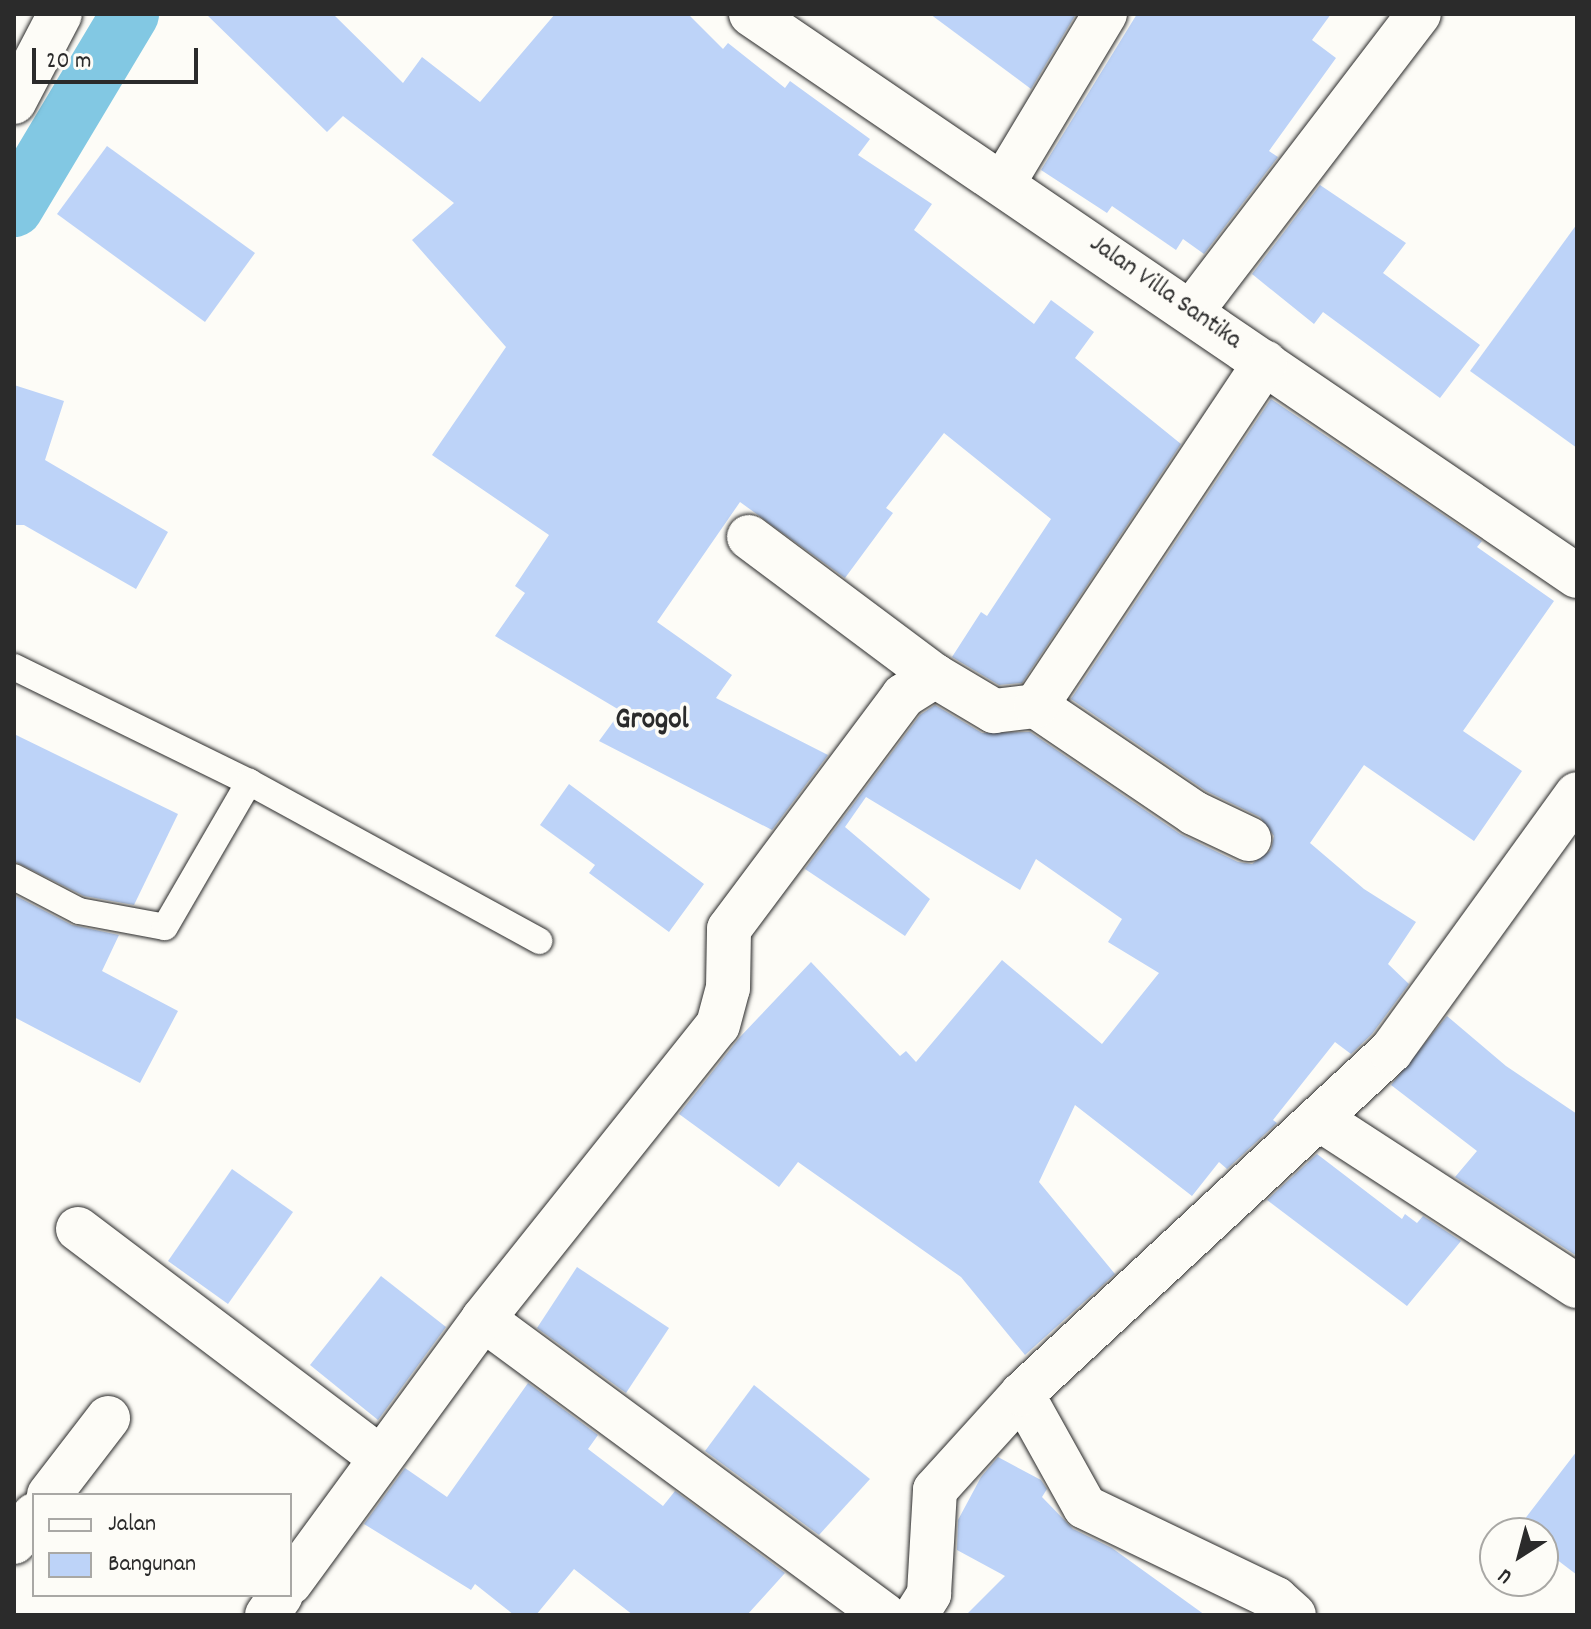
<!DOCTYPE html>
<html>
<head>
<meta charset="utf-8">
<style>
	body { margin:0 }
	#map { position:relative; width:1591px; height:1629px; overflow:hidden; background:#fdfcf7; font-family:Dekko,sans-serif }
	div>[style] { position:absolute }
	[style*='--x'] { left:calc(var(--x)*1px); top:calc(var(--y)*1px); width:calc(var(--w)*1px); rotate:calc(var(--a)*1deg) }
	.canal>* { height:58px; margin:-29px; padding:0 29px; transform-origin:29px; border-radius:29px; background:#82c8e3 }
	.building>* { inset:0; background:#bdd3f8 }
	.roads { filter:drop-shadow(0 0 2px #2b2b2b) drop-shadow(0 0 2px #2b2b2b) }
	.service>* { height:26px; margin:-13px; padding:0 13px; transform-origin:13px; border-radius:13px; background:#fdfcf7 }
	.minor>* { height:44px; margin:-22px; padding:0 22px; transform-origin:22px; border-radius:22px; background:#fdfcf7 }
	.tertiary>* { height:44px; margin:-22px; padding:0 22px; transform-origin:22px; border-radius:22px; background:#fdfcf7 }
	span { translate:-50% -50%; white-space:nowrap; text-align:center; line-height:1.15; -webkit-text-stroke:7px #fdfcf7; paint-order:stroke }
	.street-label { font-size:26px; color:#2b2b2b }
	.quarter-label { font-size:30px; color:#2b2b2b; font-weight:700 }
	.frame { position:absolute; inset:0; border:16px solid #2b2b2b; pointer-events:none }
	.legend { position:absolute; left:32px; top:1493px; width:260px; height:104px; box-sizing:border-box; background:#fdfcf7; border:2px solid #a9a8a5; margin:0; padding:10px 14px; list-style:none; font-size:24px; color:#2b2b2b }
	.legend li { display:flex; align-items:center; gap:16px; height:40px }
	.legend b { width:40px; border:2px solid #a9a8a5 }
	.north { position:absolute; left:1479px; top:1517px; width:80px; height:80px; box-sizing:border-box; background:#fdfcf7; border:2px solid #a9a8a5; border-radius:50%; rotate:216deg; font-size:22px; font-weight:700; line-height:32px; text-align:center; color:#2b2b2b }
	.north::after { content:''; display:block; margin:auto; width:28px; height:36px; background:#2b2b2b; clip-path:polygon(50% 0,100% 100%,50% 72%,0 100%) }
	.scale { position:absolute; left:32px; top:48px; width:166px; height:36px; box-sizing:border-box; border:4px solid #2b2b2b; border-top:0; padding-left:10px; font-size:24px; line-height:28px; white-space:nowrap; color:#2b2b2b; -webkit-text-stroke:6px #fdfcf7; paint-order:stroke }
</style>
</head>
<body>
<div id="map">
	<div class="canal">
		<div style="--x:14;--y:208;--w:226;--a:-59.1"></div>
	</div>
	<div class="building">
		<div style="clip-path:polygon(206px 14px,333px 14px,403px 83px,422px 57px,480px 102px,555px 14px,688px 14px,723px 49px,728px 43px,785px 88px,790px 81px,870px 139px,858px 155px,932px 204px,914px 230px,1034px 324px,1051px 300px,1094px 332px,1075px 358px,1181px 444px,1022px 683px,999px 685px,952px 657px,981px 612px,987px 616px,1051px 519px,944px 433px,886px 508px,893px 513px,845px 578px,740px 502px,657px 622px,732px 675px,716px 698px,828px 755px,772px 830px,599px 741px,621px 711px,495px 636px,525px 593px,515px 586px,549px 535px,432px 455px,506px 347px,412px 240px,454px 203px,343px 116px,327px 132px)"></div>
		<div style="clip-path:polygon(930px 14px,1076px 14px,1031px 89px)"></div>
		<div style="clip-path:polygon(1137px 14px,1331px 14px,1312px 40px,1336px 58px,1269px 151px,1278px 157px,1204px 254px,1183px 239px,1176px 250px,1112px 206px,1107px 213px,1041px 170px)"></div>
		<div style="clip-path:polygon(107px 146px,255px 253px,205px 322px,57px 214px)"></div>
		<div style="clip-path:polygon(1320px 185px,1406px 243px,1383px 273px,1480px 345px,1440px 398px,1323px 312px,1314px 324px,1252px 274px)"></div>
		<div style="clip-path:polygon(1577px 224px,1577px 448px,1470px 371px)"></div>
		<div style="clip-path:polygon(14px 385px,64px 401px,45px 460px,168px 532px,136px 589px,24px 525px,14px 525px)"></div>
		<div style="clip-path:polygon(1271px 399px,1482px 541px,1477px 547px,1554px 601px,1463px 731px,1522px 771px,1474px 841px,1364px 765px,1310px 843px,1364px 889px,1416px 922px,1388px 964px,1409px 984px,1372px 1034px,1351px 1054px,1335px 1042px,1273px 1120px,1277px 1123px,1227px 1169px,1219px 1162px,1192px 1196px,1075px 1105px,1039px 1182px,1115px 1274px,1025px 1355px,961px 1277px,798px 1162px,779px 1187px,679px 1114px,740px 1037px,811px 962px,900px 1056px,906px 1051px,916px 1062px,1002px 960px,1102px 1044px,1159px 973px,1108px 942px,1122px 919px,1036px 859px,1020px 890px,866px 797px,845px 827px,930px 899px,905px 936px,805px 869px,920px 715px,935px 705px,982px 733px,1030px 732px,1180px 834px,1238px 862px,1252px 864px,1271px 850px,1274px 836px,1260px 817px,1206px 791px,1071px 699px)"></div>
		<div style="clip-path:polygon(14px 734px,178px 814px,134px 905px,84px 896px,14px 861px)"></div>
		<div style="clip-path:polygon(569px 784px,704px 884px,669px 932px,589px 873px,595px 865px,540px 825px)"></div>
		<div style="clip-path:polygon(14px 895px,72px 925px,119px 935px,102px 971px,178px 1011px,140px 1083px,14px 1017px)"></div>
		<div style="clip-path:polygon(1447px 1016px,1506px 1066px,1577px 1114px,1577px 1256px,1455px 1177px,1477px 1151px,1391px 1085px)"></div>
		<div style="clip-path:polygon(1317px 1154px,1402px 1219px,1405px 1214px,1417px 1223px,1423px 1216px,1461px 1241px,1407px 1306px,1267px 1200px)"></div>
		<div style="clip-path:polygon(232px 1169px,293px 1212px,228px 1304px,168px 1261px)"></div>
		<div style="clip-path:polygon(577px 1267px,669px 1328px,626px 1393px,537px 1328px)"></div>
		<div style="clip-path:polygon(381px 1276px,446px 1327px,378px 1420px,310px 1365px)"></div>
		<div style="clip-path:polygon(528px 1383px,598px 1435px,588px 1449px,663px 1506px,675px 1491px,785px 1573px,747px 1615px,633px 1615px,574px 1569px,536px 1615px,514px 1615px,475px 1584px,471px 1590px,364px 1524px,405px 1468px,447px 1497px)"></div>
		<div style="clip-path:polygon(754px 1385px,870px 1479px,819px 1535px,705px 1451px)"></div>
		<div style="clip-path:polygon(1577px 1451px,1577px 1575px,1543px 1549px,1543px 1533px,1517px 1529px)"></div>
		<div style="clip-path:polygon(998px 1457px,1041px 1480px,1047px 1489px,1042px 1497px,1073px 1529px,1112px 1548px,1205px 1615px,966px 1615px,1005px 1576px,957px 1550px,958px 1520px,981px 1477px)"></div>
	</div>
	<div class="roads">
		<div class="service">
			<div style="--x:14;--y:667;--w:262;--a:26.1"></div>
			<div style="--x:249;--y:782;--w:331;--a:28.7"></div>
			<div style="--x:14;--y:877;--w:73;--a:27.6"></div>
			<div style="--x:79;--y:911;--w:87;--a:10.5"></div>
			<div style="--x:165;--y:927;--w:168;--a:-59.9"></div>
		</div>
		<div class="minor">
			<div style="--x:751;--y:14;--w:999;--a:34.23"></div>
			<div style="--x:1004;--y:182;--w:196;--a:-59"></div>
			<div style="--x:1191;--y:312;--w:375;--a:-52.6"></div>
			<div style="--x:749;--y:537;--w:232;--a:36.8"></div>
			<div style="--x:1036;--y:706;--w:191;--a:34.1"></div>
			<div style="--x:1194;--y:813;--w:61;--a:25.3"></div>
			<div style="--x:1321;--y:1120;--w:305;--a:33"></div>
			<div style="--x:78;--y:1229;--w:378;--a:37.1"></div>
			<div style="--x:483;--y:1319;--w:499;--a:36.4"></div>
			<div style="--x:1022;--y:1394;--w:129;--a:60.9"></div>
			<div style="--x:1085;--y:1507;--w:212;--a:25.7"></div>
			<div style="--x:1276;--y:1599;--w:24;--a:42"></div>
			<div style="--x:49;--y:1495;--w:97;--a:-52.5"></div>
			<div style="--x:14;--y:1542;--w:34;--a:-53"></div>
			<div style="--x:290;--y:1583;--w:327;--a:-53.8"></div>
			<div style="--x:483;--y:1319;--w:376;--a:-51.4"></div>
			<div style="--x:718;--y:1025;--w:38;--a:-75"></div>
			<div style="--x:728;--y:988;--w:59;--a:-89"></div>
			<div style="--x:729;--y:929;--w:291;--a:-53.2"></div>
			<div style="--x:903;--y:696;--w:38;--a:-32"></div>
			<div style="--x:935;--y:676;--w:69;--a:30.7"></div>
			<div style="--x:994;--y:711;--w:42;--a:-6.8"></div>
			<div style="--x:1036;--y:706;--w:413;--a:-56.3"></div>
			<div style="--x:267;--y:1615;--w:24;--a:-55"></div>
			<div style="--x:916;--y:1615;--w:25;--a:-58"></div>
			<div style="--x:929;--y:1594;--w:104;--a:-86.7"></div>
			<div style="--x:935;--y:1490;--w:130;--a:-47.8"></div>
			<div style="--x:1022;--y:1394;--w:504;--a:-42.91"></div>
			<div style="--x:1391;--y:1051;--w:317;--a:-54.1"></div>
		</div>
		<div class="tertiary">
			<div style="--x:14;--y:102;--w:99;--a:-62.4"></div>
		</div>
	</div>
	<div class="street-label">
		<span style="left:1165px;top:293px;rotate:35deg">Jalan Villa Santika</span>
	</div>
	<div class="quarter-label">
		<span style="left:652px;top:722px">Grogol</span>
	</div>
	<div class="frame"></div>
	<ul class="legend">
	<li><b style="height:10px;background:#fdfcf7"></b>Jalan</li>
	<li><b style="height:22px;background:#bdd3f8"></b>Bangunan</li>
	</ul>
	<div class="north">U</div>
	<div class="scale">20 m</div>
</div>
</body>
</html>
